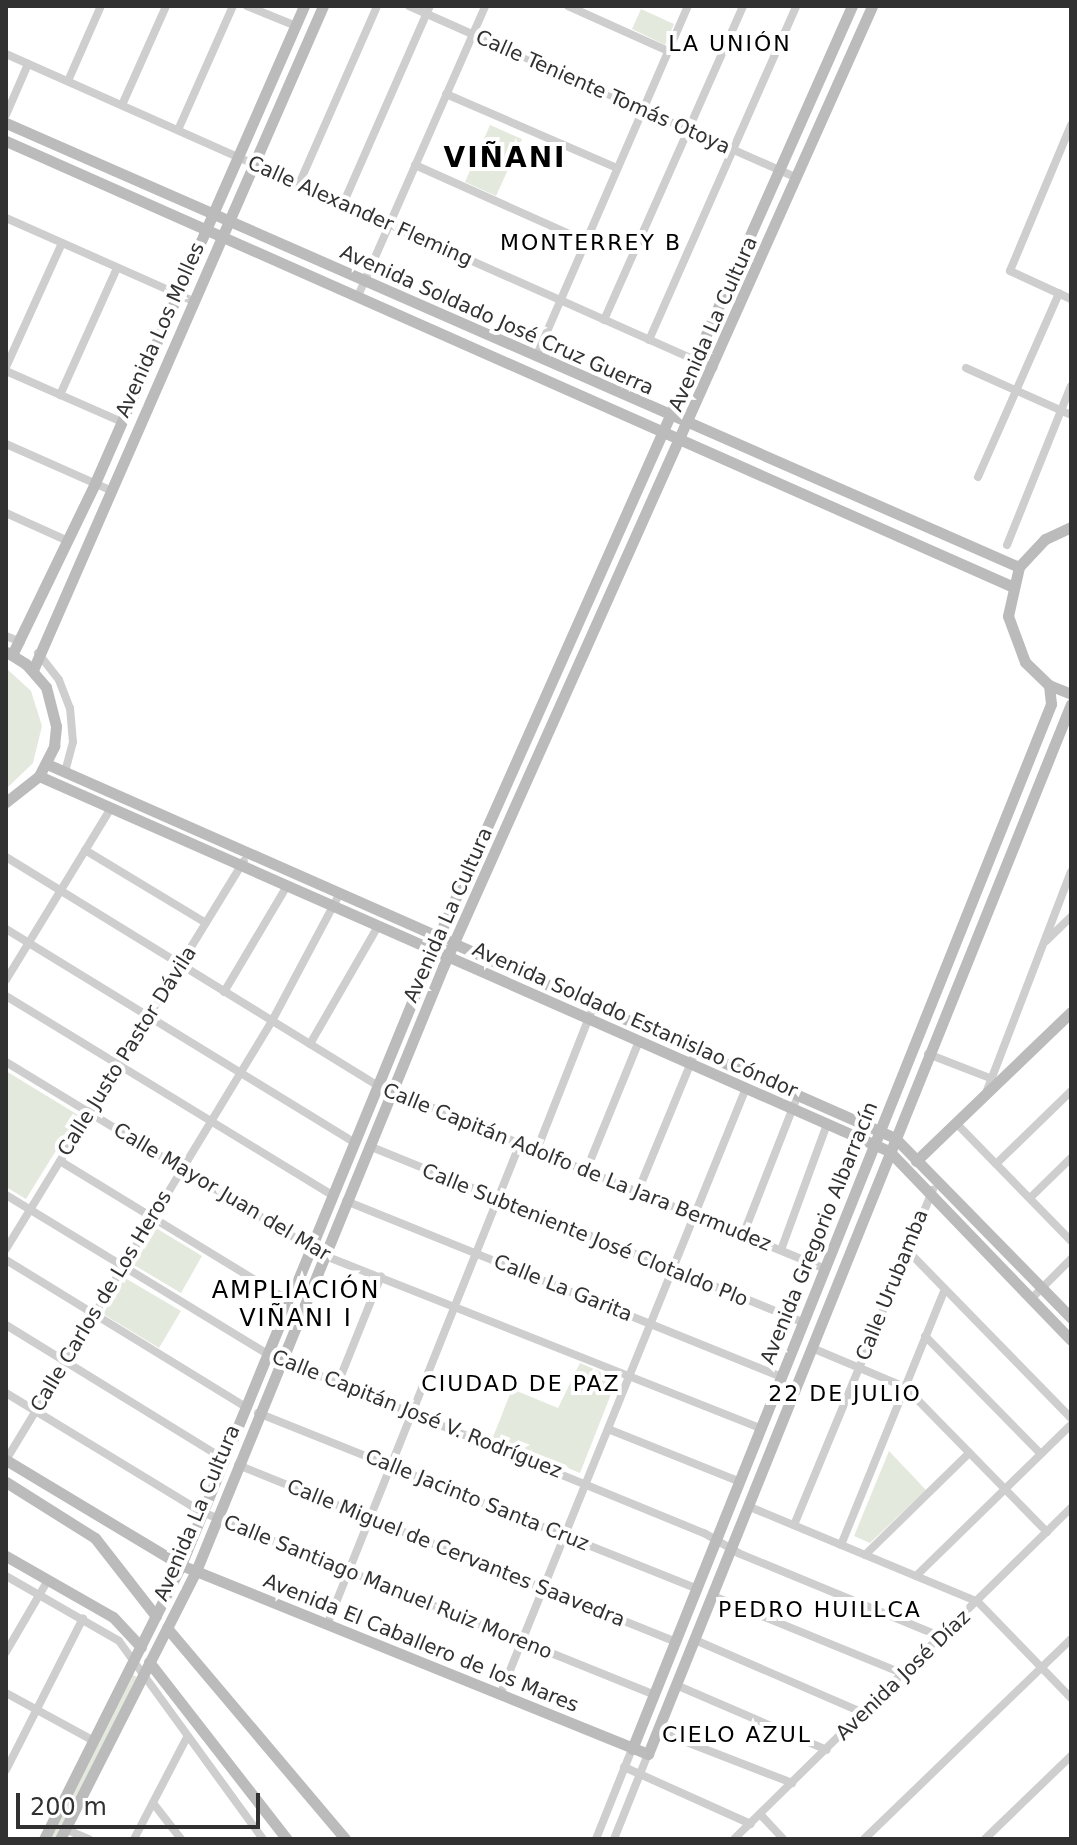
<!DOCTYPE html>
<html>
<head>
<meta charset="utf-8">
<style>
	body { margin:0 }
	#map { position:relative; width:1077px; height:1845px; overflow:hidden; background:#fff; font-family:"DejaVu Sans",sans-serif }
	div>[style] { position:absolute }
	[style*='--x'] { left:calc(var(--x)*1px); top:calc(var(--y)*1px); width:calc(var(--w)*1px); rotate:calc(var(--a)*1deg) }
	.green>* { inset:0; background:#e4e9de }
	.street>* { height:8px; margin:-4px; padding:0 4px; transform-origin:4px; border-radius:4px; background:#cecece }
	.secondary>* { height:11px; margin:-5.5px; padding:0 5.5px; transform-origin:5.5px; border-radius:5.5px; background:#bbb }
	span { translate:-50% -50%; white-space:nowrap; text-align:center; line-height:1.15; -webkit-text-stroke:8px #fff; paint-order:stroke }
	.street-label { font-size:20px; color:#313131 }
	.neighbourhood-label { font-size:22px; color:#000; letter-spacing:2px }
	.quarter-label { font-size:24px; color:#000; letter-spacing:2px }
	.district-label { font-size:28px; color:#000; font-weight:700; letter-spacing:2px }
	.frame { position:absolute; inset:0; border:8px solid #313131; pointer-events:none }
	.scale { position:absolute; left:16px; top:1793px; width:244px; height:36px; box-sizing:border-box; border:4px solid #313131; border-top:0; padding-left:10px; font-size:24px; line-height:28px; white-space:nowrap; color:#313131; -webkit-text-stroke:6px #fff; paint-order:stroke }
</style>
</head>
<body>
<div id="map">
	<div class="green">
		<div style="clip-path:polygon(641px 9px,674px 24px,665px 45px,632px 29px)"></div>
		<div style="clip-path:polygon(490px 125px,522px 139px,496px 196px,465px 182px)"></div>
		<div style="clip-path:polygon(6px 668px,31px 691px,42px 726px,33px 763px,6px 789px)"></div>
		<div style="clip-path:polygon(6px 1071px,78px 1115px,26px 1199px,6px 1187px)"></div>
		<div style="clip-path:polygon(156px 1228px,202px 1256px,181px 1293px,134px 1265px)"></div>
		<div style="clip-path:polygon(125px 1278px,181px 1311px,159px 1348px,103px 1314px)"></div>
		<div style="clip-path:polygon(580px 1363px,617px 1379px,580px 1473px,493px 1437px,512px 1389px,558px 1408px)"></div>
		<div style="clip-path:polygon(889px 1451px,926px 1490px,870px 1543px,854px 1536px)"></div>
		<div style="clip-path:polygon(131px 1674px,137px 1677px,56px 1839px,48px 1839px)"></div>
	</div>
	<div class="street">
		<div style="--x:247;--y:6;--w:53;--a:22.2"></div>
		<div style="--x:409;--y:6;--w:424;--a:23.9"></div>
		<div style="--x:568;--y:6;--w:110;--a:24.2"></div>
		<div style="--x:6;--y:54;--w:774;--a:23.95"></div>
		<div style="--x:68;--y:81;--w:82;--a:-66.3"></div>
		<div style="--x:446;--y:94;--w:186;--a:23.4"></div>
		<div style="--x:122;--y:105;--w:108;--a:-66"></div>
		<div style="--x:6;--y:115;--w:56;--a:-66.7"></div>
		<div style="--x:1071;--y:125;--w:158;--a:112.7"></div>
		<div style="--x:1010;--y:271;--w:67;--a:24.7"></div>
		<div style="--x:178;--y:130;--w:136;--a:-66.1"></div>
		<div style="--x:415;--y:165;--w:186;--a:24.1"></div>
		<div style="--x:299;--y:184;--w:194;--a:-66.3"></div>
		<div style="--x:343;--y:204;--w:216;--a:-66.3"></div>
		<div style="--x:6;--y:218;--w:205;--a:23.9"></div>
		<div style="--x:358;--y:296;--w:317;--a:-66.3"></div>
		<div style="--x:604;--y:320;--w:343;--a:-66.1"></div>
		<div style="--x:649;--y:340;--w:365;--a:-66.2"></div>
		<div style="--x:536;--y:357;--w:382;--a:-66.6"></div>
		<div style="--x:6;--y:367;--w:136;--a:-65.7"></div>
		<div style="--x:966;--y:368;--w:115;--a:24.1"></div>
		<div style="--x:6;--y:371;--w:127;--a:23.7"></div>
		<div style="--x:60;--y:395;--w:139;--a:-65.8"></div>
		<div style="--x:6;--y:444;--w:114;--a:23.9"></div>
		<div style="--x:978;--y:477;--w:201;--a:-66.2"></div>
		<div style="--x:6;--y:513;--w:68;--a:24.3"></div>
		<div style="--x:1007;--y:545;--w:171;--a:-68.1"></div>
		<div style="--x:6;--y:636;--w:16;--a:22"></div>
		<div style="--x:38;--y:653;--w:34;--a:52"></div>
		<div style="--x:59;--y:680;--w:30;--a:69"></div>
		<div style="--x:70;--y:708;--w:34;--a:85"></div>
		<div style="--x:73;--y:742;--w:31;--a:105"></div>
		<div style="--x:85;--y:850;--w:141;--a:31.1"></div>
		<div style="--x:6;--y:857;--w:435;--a:31.6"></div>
		<div style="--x:377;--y:1085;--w:483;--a:22.3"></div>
		<div style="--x:6;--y:929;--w:408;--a:31.5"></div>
		<div style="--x:1046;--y:941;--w:35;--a:-44"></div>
		<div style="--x:6;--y:980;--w:202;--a:-58.6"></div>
		<div style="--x:224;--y:992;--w:123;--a:-59.3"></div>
		<div style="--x:6;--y:996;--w:382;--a:31.4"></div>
		<div style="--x:310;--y:1044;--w:136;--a:-60"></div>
		<div style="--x:928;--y:1054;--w:66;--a:21.2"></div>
		<div style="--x:6;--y:1062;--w:371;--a:31.3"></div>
		<div style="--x:323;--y:1255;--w:469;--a:21.6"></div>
		<div style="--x:986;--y:1093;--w:237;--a:-69"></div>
		<div style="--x:956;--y:1123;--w:165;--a:45.7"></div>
		<div style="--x:369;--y:1146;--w:467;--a:22.1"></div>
		<div style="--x:536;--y:1152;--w:158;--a:-68.5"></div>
		<div style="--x:60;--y:1161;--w:268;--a:31.4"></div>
		<div style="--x:996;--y:1164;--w:105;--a:-44.2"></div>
		<div style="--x:586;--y:1171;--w:140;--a:-67.8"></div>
		<div style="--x:638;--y:1191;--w:152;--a:-67.6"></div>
		<div style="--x:6;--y:1195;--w:306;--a:31.3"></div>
		<div style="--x:267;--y:1354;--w:472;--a:22.3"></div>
		<div style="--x:704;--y:1533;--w:39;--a:30"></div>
		<div style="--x:738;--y:1553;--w:221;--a:22.4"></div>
		<div style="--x:1030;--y:1198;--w:57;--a:-44.3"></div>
		<div style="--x:346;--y:1201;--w:468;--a:22"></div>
		<div style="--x:743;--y:1235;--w:150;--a:-68.6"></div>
		<div style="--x:6;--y:1249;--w:455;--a:-58.5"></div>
		<div style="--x:906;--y:1249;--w:236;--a:45.7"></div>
		<div style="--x:781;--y:1250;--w:134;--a:-69.9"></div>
		<div style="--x:6;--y:1260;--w:281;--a:31.5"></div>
		<div style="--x:1031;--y:1299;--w:57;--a:-45"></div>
		<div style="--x:6;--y:1325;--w:256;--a:31.6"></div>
		<div style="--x:925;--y:1336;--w:165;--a:45.5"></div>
		<div style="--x:812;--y:1348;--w:101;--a:22.8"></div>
		<div style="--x:905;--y:1387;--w:203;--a:45.6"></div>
		<div style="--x:338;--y:1383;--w:115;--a:-68.1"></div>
		<div style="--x:6;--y:1393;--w:229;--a:31.3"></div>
		<div style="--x:202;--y:1512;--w:486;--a:22"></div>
		<div style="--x:258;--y:1413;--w:471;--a:21.8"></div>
		<div style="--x:608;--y:1429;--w:140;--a:21.8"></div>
		<div style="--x:6;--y:1460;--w:513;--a:-58.79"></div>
		<div style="--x:272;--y:1021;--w:145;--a:-62"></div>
		<div style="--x:238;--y:1465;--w:470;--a:22"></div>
		<div style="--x:750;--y:1507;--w:247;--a:22.6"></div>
		<div style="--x:978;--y:1602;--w:134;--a:45.9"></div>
		<div style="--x:794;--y:1525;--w:363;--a:-67.5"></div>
		<div style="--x:841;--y:1545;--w:276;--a:-67.9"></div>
		<div style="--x:865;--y:1555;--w:146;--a:-44.4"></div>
		<div style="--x:6;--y:1576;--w:130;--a:29.9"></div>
		<div style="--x:119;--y:1641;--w:245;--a:54"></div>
		<div style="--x:916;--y:1576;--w:216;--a:-44.3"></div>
		<div style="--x:713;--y:1596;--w:206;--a:22.2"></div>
		<div style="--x:327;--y:1625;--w:516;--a:-68.16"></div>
		<div style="--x:695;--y:1640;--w:184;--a:23.4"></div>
		<div style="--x:6;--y:1652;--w:83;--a:-59.7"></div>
		<div style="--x:676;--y:1685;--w:164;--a:23.3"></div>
		<div style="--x:6;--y:1693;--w:100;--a:28.6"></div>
		<div style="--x:500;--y:1695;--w:655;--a:-67.94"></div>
		<div style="--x:658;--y:1731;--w:144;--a:21.2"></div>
		<div style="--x:624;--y:1767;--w:139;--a:24.2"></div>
		<div style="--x:6;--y:1770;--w:170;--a:-63.1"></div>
		<div style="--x:153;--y:1803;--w:46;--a:52.1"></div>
		<div style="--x:760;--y:1814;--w:34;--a:47"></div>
		<div style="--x:65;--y:1829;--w:26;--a:23"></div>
		<div style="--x:134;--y:1839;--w:115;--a:-62.5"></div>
		<div style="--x:596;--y:1839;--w:97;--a:-68.2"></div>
		<div style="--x:614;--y:1839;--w:92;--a:-68.2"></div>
		<div style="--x:734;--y:1839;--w:472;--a:-44.5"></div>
		<div style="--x:864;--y:1839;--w:288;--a:-44"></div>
		<div style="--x:985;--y:1839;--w:120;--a:-44"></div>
	</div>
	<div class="secondary">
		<div style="--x:6;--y:123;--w:1106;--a:23.67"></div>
		<div style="--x:6;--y:141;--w:1099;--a:23.88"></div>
		<div style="--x:1071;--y:527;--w:29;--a:155"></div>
		<div style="--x:1045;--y:539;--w:38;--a:133"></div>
		<div style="--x:1019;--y:567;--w:50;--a:102.7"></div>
		<div style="--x:1008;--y:616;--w:49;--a:69.7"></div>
		<div style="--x:1025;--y:662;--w:33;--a:44"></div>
		<div style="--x:1049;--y:685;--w:24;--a:22"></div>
		<div style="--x:12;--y:655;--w:191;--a:-64.2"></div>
		<div style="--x:95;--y:483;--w:521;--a:-66.34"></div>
		<div style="--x:33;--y:670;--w:725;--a:-66.41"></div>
		<div style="--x:47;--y:764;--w:927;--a:23.8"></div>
		<div style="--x:895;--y:1138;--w:252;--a:45.6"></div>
		<div style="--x:39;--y:776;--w:929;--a:23.81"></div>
		<div style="--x:889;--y:1151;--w:262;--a:46.1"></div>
		<div style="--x:6;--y:802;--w:42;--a:-38.2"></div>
		<div style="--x:39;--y:776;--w:34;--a:-63"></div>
		<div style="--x:54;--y:746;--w:20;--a:-84"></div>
		<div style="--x:56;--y:726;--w:40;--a:-104.4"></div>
		<div style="--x:46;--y:687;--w:30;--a:-131"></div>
		<div style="--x:26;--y:664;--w:22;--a:-148"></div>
		<div style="--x:916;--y:1161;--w:215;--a:-43.9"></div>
		<div style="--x:6;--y:1460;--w:204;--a:31"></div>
		<div style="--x:181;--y:1565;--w:504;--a:22.03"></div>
		<div style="--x:648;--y:1754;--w:1132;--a:-68.06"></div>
		<div style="--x:6;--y:1482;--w:105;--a:32.2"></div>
		<div style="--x:95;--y:1538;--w:99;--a:52"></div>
		<div style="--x:6;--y:1556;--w:123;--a:29.7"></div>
		<div style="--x:113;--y:1617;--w:41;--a:47"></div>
		<div style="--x:167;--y:1628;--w:276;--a:49.8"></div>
		<div style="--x:149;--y:1662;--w:224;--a:52.1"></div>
		<div style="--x:632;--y:1749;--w:1126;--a:-68.15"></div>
		<div style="--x:1051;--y:704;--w:19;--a:-96"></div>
		<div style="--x:44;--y:1839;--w:306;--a:-63.4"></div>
		<div style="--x:181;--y:1565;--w:693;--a:-67.69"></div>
		<div style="--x:444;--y:924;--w:1005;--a:-66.04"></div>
		<div style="--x:60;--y:1839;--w:301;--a:-63.1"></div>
		<div style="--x:196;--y:1571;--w:653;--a:-67.76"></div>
		<div style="--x:443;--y:967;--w:1052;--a:-65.94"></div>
	</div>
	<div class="street-label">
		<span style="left:603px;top:92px;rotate:24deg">Calle Teniente Tomás Otoya</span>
		<span style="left:360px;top:211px;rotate:24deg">Calle Alexander Fleming</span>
		<span style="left:497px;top:320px;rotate:24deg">Avenida Soldado José Cruz Guerra</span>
		<span style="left:713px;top:324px;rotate:-66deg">Avenida La Cultura</span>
		<span style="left:160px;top:330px;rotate:-66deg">Avenida Los Molles</span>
		<span style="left:448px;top:915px;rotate:-66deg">Avenida La Cultura</span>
		<span style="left:635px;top:1020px;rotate:24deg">Avenida Soldado Estanislao Cóndor</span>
		<span style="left:127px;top:1051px;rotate:-58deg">Calle Justo Pastor Dávila</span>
		<span style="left:577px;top:1167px;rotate:22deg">Calle Capitán Adolfo de La Jara Bermudez</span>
		<span style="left:222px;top:1192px;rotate:31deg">Calle Mayor Juan del Mar</span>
		<span style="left:819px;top:1233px;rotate:-68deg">Avenida Gregorio Albarracín</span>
		<span style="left:585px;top:1235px;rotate:22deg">Calle Subteniente José Clotaldo Plo</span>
		<span style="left:892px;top:1285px;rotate:-68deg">Calle Urubamba</span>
		<span style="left:563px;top:1288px;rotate:22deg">Calle La Garita</span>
		<span style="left:101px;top:1301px;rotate:-59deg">Calle Carlos de Los Heros</span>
		<span style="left:417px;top:1414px;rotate:22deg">Calle Capitán José V. Rodríguez</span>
		<span style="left:477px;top:1500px;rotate:22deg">Calle Jacinto Santa Cruz</span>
		<span style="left:197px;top:1513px;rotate:-67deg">Avenida La Cultura</span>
		<span style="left:456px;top:1553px;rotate:22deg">Calle Miguel de Cervantes Saavedra</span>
		<span style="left:388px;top:1587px;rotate:22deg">Calle Santiago Manuel Ruiz Moreno</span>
		<span style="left:421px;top:1643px;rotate:22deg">Avenida El Caballero de los Mares</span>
		<span style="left:903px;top:1675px;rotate:-44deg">Avenida José Díaz</span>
	</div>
	<div class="neighbourhood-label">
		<span style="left:730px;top:44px">LA UNIÓN</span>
		<span style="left:591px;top:243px">MONTERREY B</span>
		<span style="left:521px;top:1384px">CIUDAD DE PAZ</span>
		<span style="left:845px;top:1394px">22 DE JULIO</span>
		<span style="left:820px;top:1610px">PEDRO HUILLCA</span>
		<span style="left:737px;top:1735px">CIELO AZUL</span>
	</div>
	<div class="quarter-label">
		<span style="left:296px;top:1305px">AMPLIACIÓN<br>VIÑANI I</span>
	</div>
	<div class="district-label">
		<span style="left:505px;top:158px">VIÑANI</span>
	</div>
	<div class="frame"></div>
	<div class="scale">200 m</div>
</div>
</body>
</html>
